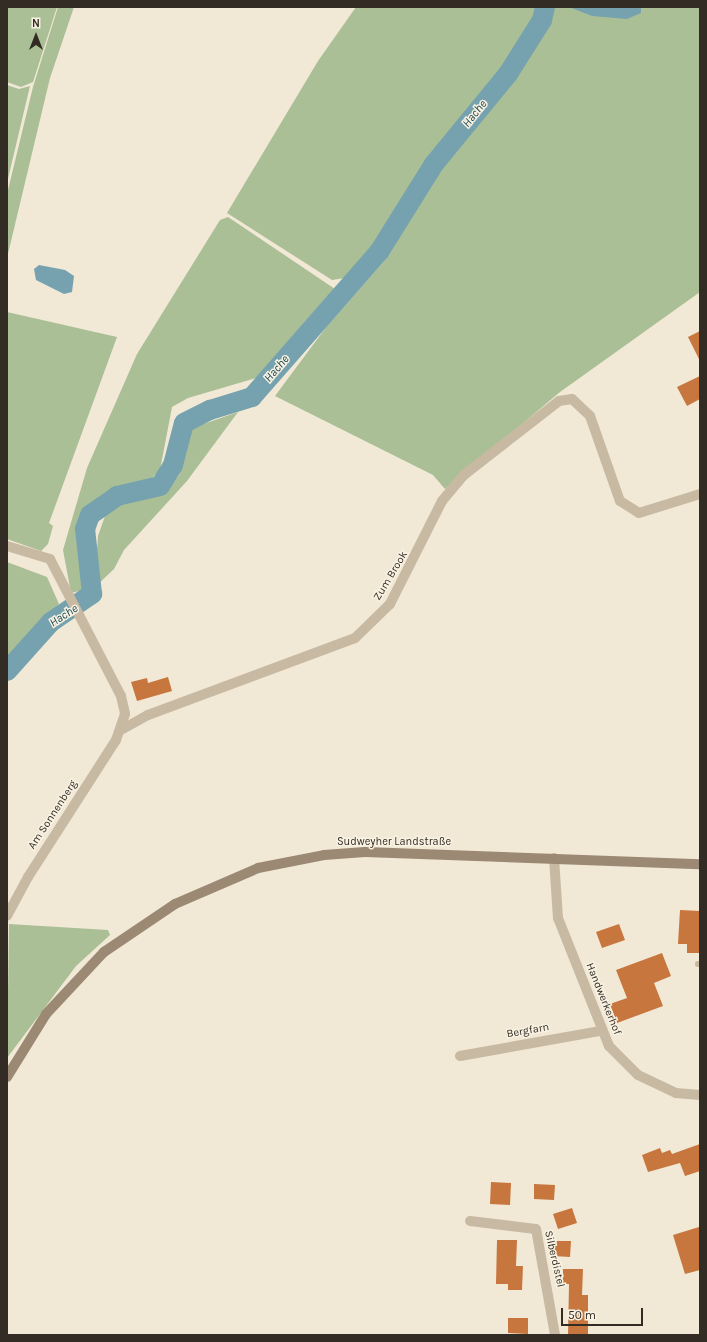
<!DOCTYPE html>
<html>
<head>
<meta charset="utf-8">
<style>
	body { margin:0 }
	#map { position:relative; width:707px; height:1342px; overflow:hidden; background:#f1e8d6; font-family:Karla,sans-serif }
	div>[style] { position:absolute }
	[style*='--x'] { left:calc(var(--x)*1px); top:calc(var(--y)*1px); width:calc(var(--w)*1px); rotate:calc(var(--a)*1deg) }
	.green>* { inset:0; background:#abbf96 }
	.water>* { inset:0; background:#75a2ae }
	.river>* { height:20px; margin:-10px; padding:0 10px; transform-origin:10px; border-radius:10px; background:#75a2ae }
	.building>* { inset:0; background:#c7763e }
	.service>* { height:5.5px; margin:-2.75px; padding:0 2.75px; transform-origin:2.75px; border-radius:2.75px; background:#c8baa2 }
	.minor>* { height:10px; margin:-5px; padding:0 5px; transform-origin:5px; border-radius:5px; background:#c8baa2 }
	.secondary>* { height:10px; margin:-5px; padding:0 5px; transform-origin:5px; border-radius:5px; background:#9c8974 }
	span { translate:-50% -50%; white-space:nowrap; text-align:center; line-height:1.15; -webkit-text-stroke:3px #f9f2e2; paint-order:stroke }
	.street-label { font-size:11px; color:#332c25 }
	.water-label { font-size:12px; color:#1a4754; font-style:italic }
	.frame { position:absolute; inset:0; border:8px solid #332c25; pointer-events:none }
	.north { position:absolute; left:16px; top:16px; width:40px; height:40px; -webkit-text-stroke:3px #f9f2e2; paint-order:stroke; rotate:0deg; font-size:11px; font-weight:700; line-height:16px; text-align:center; color:#332c25 }
	.north::after { content:''; display:block; margin:auto; width:14px; height:18px; background:#332c25; clip-path:polygon(50% 0,100% 100%,50% 72%,0 100%) }
	.scale { position:absolute; left:561px; top:1308px; width:82px; height:18px; box-sizing:border-box; border:2px solid #332c25; border-top:0; padding-left:5px; font-size:12px; line-height:14px; white-space:nowrap; color:#332c25; -webkit-text-stroke:3px #f9f2e2; paint-order:stroke }
</style>
</head>
<body>
<div id="map">
	<div class="green">
		<div style="clip-path:polygon(7px 7px,57px 7px,33px 82px,21px 87px,7px 82px)"></div>
		<div style="clip-path:polygon(58px 7px,74px 7px,50px 78px,7px 258px,7px 194px,33px 87px)"></div>
		<div style="clip-path:polygon(356px 7px,540px 7px,538px 18px,501px 72px,428px 156px,362px 261px,345px 278px,332px 280px,227px 213px,318px 61px)"></div>
		<div style="clip-path:polygon(551px 7px,700px 7px,700px 292px,560px 392px,445px 489px,433px 475px,275px 396px,327px 326px,386px 259px,439px 172px,514px 79px,545px 26px)"></div>
		<div style="clip-path:polygon(7px 85px,19px 89px,30px 86px,7px 183px)"></div>
		<div style="clip-path:polygon(228px 217px,335px 289px,263px 376px,188px 398px,172px 407px,160px 470px,152px 478px,109px 490px,88px 507px,79px 547px,83px 590px,71px 593px,63px 550px,87px 468px,137px 354px,220px 220px)"></div>
		<div style="clip-path:polygon(7px 312px,117px 337px,49px 523px,53px 526px,48px 544px,41px 551px,7px 539px)"></div>
		<div style="clip-path:polygon(238px 412px,187px 481px,124px 550px,114px 569px,94px 588px,98px 536px,105px 516px,113px 507px,164px 494px,179px 475px,192px 428px)"></div>
		<div style="clip-path:polygon(7px 562px,47px 577px,59px 604px,7px 658px)"></div>
		<div style="clip-path:polygon(9px 924px,108px 930px,110px 935px,76px 966px,7px 1058px)"></div>
	</div>
	<div class="water">
		<div style="clip-path:polygon(569px 7px,641px 7px,641px 13px,627px 19px,592px 16px)"></div>
		<div style="clip-path:polygon(39px 265px,65px 270px,74px 276px,72px 292px,64px 294px,36px 280px,34px 269px)"></div>
	</div>
	<div class="river">
		<div style="--x:7;--y:671;--w:66;--a:-48.1"></div>
		<div style="--x:51;--y:622;--w:50;--a:-34.3"></div>
		<div style="--x:92;--y:594;--w:65;--a:-96.1"></div>
		<div style="--x:85;--y:529;--w:15;--a:-70"></div>
		<div style="--x:90;--y:515;--w:33;--a:-35"></div>
		<div style="--x:117;--y:496;--w:44;--a:-13.1"></div>
		<div style="--x:160;--y:486;--w:25;--a:-58"></div>
		<div style="--x:173;--y:465;--w:43;--a:-75.3"></div>
		<div style="--x:184;--y:423;--w:29;--a:-27"></div>
		<div style="--x:210;--y:410;--w:44;--a:-17.2"></div>
		<div style="--x:252;--y:397;--w:193;--a:-48.8"></div>
		<div style="--x:379;--y:252;--w:104;--a:-58"></div>
		<div style="--x:434;--y:164;--w:117;--a:-50.6"></div>
		<div style="--x:508;--y:74;--w:64;--a:-57.8"></div>
		<div style="--x:542;--y:20;--w:13;--a:-77"></div>
	</div>
	<div class="building">
		<div style="clip-path:polygon(700px 331px,700px 361px,688px 337px)"></div>
		<div style="clip-path:polygon(700px 376px,700px 399px,687px 406px,677px 387px)"></div>
		<div style="clip-path:polygon(168px 677px,172px 691px,137px 701px,131px 682px,147px 678px,148px 683px)"></div>
		<div style="clip-path:polygon(680px 910px,700px 911px,700px 953px,687px 953px,687px 944px,678px 944px)"></div>
		<div style="clip-path:polygon(619px 924px,625px 940px,602px 948px,596px 932px)"></div>
		<div style="clip-path:polygon(662px 953px,671px 976px,654px 983px,663px 1006px,617px 1023px,610px 1004px,627px 998px,616px 970px)"></div>
		<div style="clip-path:polygon(700px 1144px,700px 1171px,685px 1176px,680px 1163px,648px 1172px,642px 1155px,660px 1148px,662px 1153px,670px 1150px,672px 1154px)"></div>
		<div style="clip-path:polygon(491px 1182px,511px 1183px,510px 1205px,490px 1204px)"></div>
		<div style="clip-path:polygon(534px 1184px,555px 1185px,554px 1200px,534px 1199px)"></div>
		<div style="clip-path:polygon(572px 1208px,577px 1223px,558px 1229px,553px 1214px)"></div>
		<div style="clip-path:polygon(699px 1227px,700px 1270px,685px 1274px,673px 1235px)"></div>
		<div style="clip-path:polygon(497px 1240px,517px 1240px,516px 1266px,523px 1266px,522px 1290px,508px 1290px,508px 1284px,496px 1284px)"></div>
		<div style="clip-path:polygon(553px 1241px,571px 1241px,570px 1257px,553px 1256px)"></div>
		<div style="clip-path:polygon(563px 1269px,583px 1269px,582px 1295px,588px 1295px,588px 1335px,568px 1335px,569px 1284px,563px 1284px)"></div>
		<div style="clip-path:polygon(508px 1318px,528px 1318px,528px 1334px,508px 1333px)"></div>
	</div>
	<div class="service">
		<div style="--x:698;--y:964;--w:2;--a:0"></div>
	</div>
	<div class="minor">
		<div style="--x:7;--y:546;--w:45;--a:16.8"></div>
		<div style="--x:50;--y:559;--w:154;--a:62.6"></div>
		<div style="--x:121;--y:696;--w:18;--a:77"></div>
		<div style="--x:125;--y:714;--w:28;--a:109"></div>
		<div style="--x:116;--y:740;--w:163;--a:122.7"></div>
		<div style="--x:28;--y:877;--w:44;--a:118.3"></div>
		<div style="--x:121;--y:730;--w:31;--a:-29"></div>
		<div style="--x:148;--y:715;--w:221;--a:-20.4"></div>
		<div style="--x:355;--y:638;--w:49;--a:-44.2"></div>
		<div style="--x:390;--y:604;--w:115;--a:-63.2"></div>
		<div style="--x:442;--y:501;--w:34;--a:-50"></div>
		<div style="--x:464;--y:475;--w:120;--a:-37.9"></div>
		<div style="--x:559;--y:401;--w:13;--a:-9"></div>
		<div style="--x:572;--y:399;--w:25;--a:43"></div>
		<div style="--x:590;--y:416;--w:90;--a:70.6"></div>
		<div style="--x:620;--y:501;--w:22;--a:32"></div>
		<div style="--x:639;--y:513;--w:64;--a:-17.3"></div>
		<div style="--x:554;--y:858;--w:60;--a:86.2"></div>
		<div style="--x:558;--y:918;--w:138;--a:68.3"></div>
		<div style="--x:609;--y:1046;--w:41;--a:45"></div>
		<div style="--x:638;--y:1075;--w:42;--a:25.3"></div>
		<div style="--x:676;--y:1093;--w:24;--a:5"></div>
		<div style="--x:460;--y:1056;--w:143;--a:-10.1"></div>
		<div style="--x:470;--y:1221;--w:66;--a:6.9"></div>
		<div style="--x:536;--y:1229;--w:108;--a:79.8"></div>
	</div>
	<div class="secondary">
		<div style="--x:7;--y:1077;--w:74;--a:-58.2"></div>
		<div style="--x:46;--y:1014;--w:85;--a:-46.9"></div>
		<div style="--x:104;--y:952;--w:86;--a:-34.1"></div>
		<div style="--x:175;--y:904;--w:90;--a:-23.4"></div>
		<div style="--x:258;--y:868;--w:67;--a:-11.1"></div>
		<div style="--x:324;--y:855;--w:41;--a:-4.2"></div>
		<div style="--x:365;--y:852;--w:335;--a:2.1"></div>
	</div>
	<div class="street-label">
		<span style="left:391px;top:576px;rotate:-59deg">Zum Brook</span>
		<span style="left:53px;top:815px;rotate:-57deg">Am Sonnenberg</span>
		<span style="left:394px;top:842px">Sudweyher Landstraße</span>
		<span style="left:603px;top:999px;rotate:68deg">Handwerkerhof</span>
		<span style="left:528px;top:1031px;rotate:-10deg">Bergfarn</span>
		<span style="left:554px;top:1259px;rotate:77deg">Silberdistel</span>
	</div>
	<div class="water-label">
		<span style="left:475px;top:114px;rotate:-51deg">Hache</span>
		<span style="left:277px;top:369px;rotate:-49deg">Hache</span>
		<span style="left:64px;top:616px;rotate:-33deg">Hache</span>
	</div>
	<div class="frame"></div>
	<div class="north">N</div>
	<div class="scale">50 m</div>
</div>
</body>
</html>
